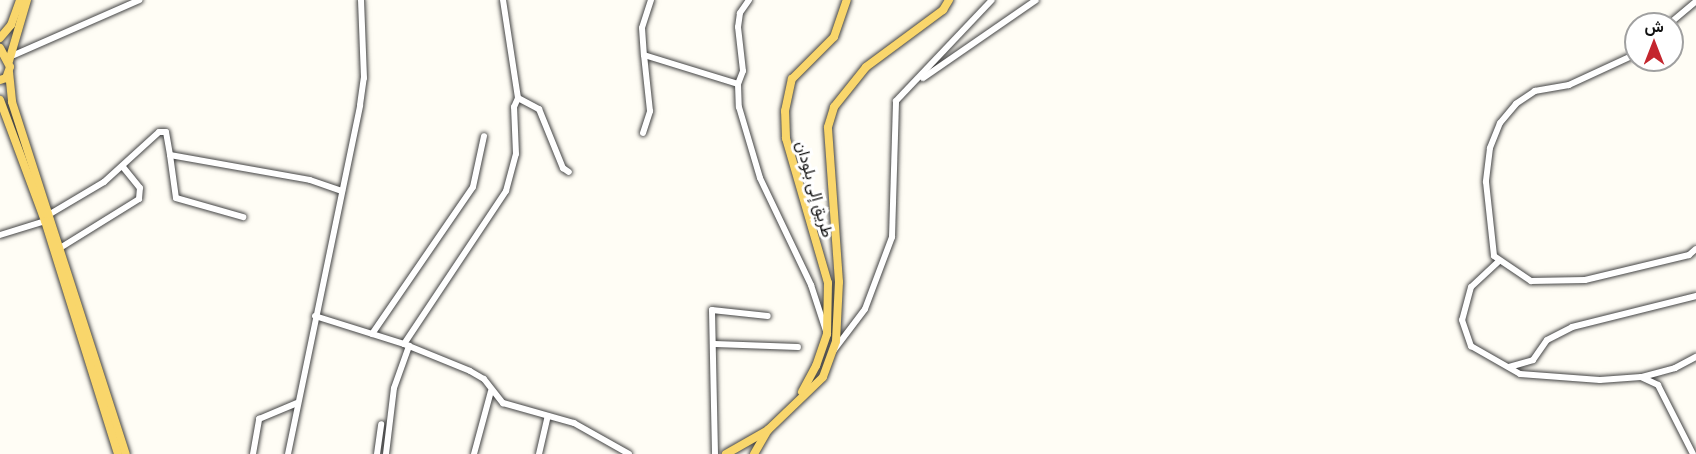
<!DOCTYPE html>
<html>
<head>
<meta charset="utf-8">
<style>
	body { margin:0 }
	#map { position:relative; width:1696px; height:454px; overflow:hidden; background:#fffdf5; font-family:Merriweather,Vazirmatn,serif }
	div>[style] { position:absolute }
	[style*='--x'] { left:calc(var(--x)*1px); top:calc(var(--y)*1px); width:calc(var(--w)*1px); rotate:calc(var(--a)*1deg) }
	.roads { filter:drop-shadow(0 0 2px #444) drop-shadow(0 0 2px #444) }
	.minor>* { height:6px; margin:-3px; padding:0 3px; transform-origin:3px; border-radius:3px; background:#fff }
	.major>* { height:8px; margin:-4px; padding:0 4px; transform-origin:4px; border-radius:4px; background:#f9d66b }
	span { translate:-50% -50%; white-space:nowrap; text-align:center; line-height:1.15; -webkit-text-stroke:6px #fff; paint-order:stroke }
	.street-label { font-size:16px; color:#111 }
	.north { position:absolute; left:1624px; top:12px; width:60px; height:60px; box-sizing:border-box; background:#fff; border:2px solid #a0a0a0; border-radius:50%; rotate:0deg; font-size:16px; font-weight:700; line-height:24px; text-align:center; color:#111 }
	.north::after { content:''; display:block; margin:auto; width:21px; height:27px; background:#c4262e; clip-path:polygon(50% 0,100% 100%,50% 72%,0 100%) }
</style>
</head>
<body>
<div id="map">
	<div class="roads">
		<div class="minor">
			<div style="--x:503;--y:0;--w:99;--a:81.3"></div>
			<div style="--x:518;--y:98;--w:24;--a:28"></div>
			<div style="--x:539;--y:109;--w:64;--a:67.9"></div>
			<div style="--x:563;--y:168;--w:7;--a:34"></div>
			<div style="--x:651;--y:0;--w:29;--a:108"></div>
			<div style="--x:642;--y:28;--w:27;--a:86"></div>
			<div style="--x:644;--y:55;--w:98;--a:17.1"></div>
			<div style="--x:749;--y:0;--w:16;--a:125"></div>
			<div style="--x:740;--y:13;--w:14;--a:98"></div>
			<div style="--x:738;--y:27;--w:44;--a:83.5"></div>
			<div style="--x:743;--y:71;--w:14;--a:111"></div>
			<div style="--x:738;--y:84;--w:23;--a:88"></div>
			<div style="--x:739;--y:107;--w:74;--a:73.5"></div>
			<div style="--x:760;--y:178;--w:119;--a:64.5"></div>
			<div style="--x:811;--y:285;--w:48;--a:71.9"></div>
			<div style="--x:1669;--y:24;--w:35;--a:-40"></div>
			<div style="--x:1636;--y:54;--w:74;--a:155.2"></div>
			<div style="--x:1569;--y:85;--w:35;--a:170"></div>
			<div style="--x:1535;--y:91;--w:23;--a:146"></div>
			<div style="--x:1516;--y:104;--w:25;--a:130"></div>
			<div style="--x:1500;--y:123;--w:27;--a:112"></div>
			<div style="--x:1490;--y:148;--w:34;--a:97"></div>
			<div style="--x:1486;--y:182;--w:74;--a:83.8"></div>
			<div style="--x:1494;--y:256;--w:45;--a:34"></div>
			<div style="--x:1531;--y:281;--w:54;--a:-1.1"></div>
			<div style="--x:1585;--y:280;--w:107;--a:-13.5"></div>
			<div style="--x:1689;--y:255;--w:9;--a:-41"></div>
			<div style="--x:14;--y:55;--w:137;--a:-23.7"></div>
			<div style="--x:923;--y:78;--w:137;--a:-34.6"></div>
			<div style="--x:643;--y:133;--w:23;--a:-72"></div>
			<div style="--x:650;--y:111;--w:56;--a:-96.1"></div>
			<div style="--x:170;--y:155;--w:43;--a:82.1"></div>
			<div style="--x:176;--y:198;--w:70;--a:15.8"></div>
			<div style="--x:50;--y:214;--w:63;--a:-30.7"></div>
			<div style="--x:104;--y:182;--w:74;--a:-42.3"></div>
			<div style="--x:159;--y:132;--w:7;--a:0"></div>
			<div style="--x:166;--y:132;--w:23;--a:80"></div>
			<div style="--x:170;--y:155;--w:142;--a:10.1"></div>
			<div style="--x:310;--y:180;--w:34;--a:19"></div>
			<div style="--x:0;--y:235;--w:47;--a:-17.3"></div>
			<div style="--x:60;--y:248;--w:93;--a:-31.8"></div>
			<div style="--x:139;--y:199;--w:11;--a:-85"></div>
			<div style="--x:140;--y:188;--w:28;--a:-129"></div>
			<div style="--x:1499;--y:261;--w:38;--a:137"></div>
			<div style="--x:1471;--y:287;--w:34;--a:105"></div>
			<div style="--x:1462;--y:320;--w:28;--a:71"></div>
			<div style="--x:1471;--y:346;--w:56;--a:29.7"></div>
			<div style="--x:1520;--y:374;--w:80;--a:4.3"></div>
			<div style="--x:1600;--y:380;--w:41;--a:-4.2"></div>
			<div style="--x:1641;--y:377;--w:19;--a:25"></div>
			<div style="--x:1658;--y:385;--w:77;--a:63.1"></div>
			<div style="--x:315;--y:316;--w:93;--a:17.5"></div>
			<div style="--x:404;--y:344;--w:71;--a:22.2"></div>
			<div style="--x:470;--y:371;--w:16;--a:30"></div>
			<div style="--x:484;--y:379;--w:31;--a:52"></div>
			<div style="--x:503;--y:403;--w:74;--a:15.7"></div>
			<div style="--x:574;--y:423;--w:63;--a:29.4"></div>
			<div style="--x:372;--y:334;--w:178;--a:-55.5"></div>
			<div style="--x:473;--y:187;--w:52;--a:-77.8"></div>
			<div style="--x:404;--y:344;--w:184;--a:-56.3"></div>
			<div style="--x:506;--y:191;--w:38;--a:-75"></div>
			<div style="--x:516;--y:154;--w:47;--a:-92.4"></div>
			<div style="--x:514;--y:107;--w:10;--a:-66"></div>
			<div style="--x:715;--y:344;--w:83;--a:2.1"></div>
			<div style="--x:831;--y:354;--w:56;--a:-52.9"></div>
			<div style="--x:865;--y:309;--w:77;--a:-69.4"></div>
			<div style="--x:892;--y:237;--w:136;--a:-88.3"></div>
			<div style="--x:896;--y:101;--w:139;--a:-46.5"></div>
			<div style="--x:1509;--y:367;--w:25;--a:-16"></div>
			<div style="--x:1533;--y:360;--w:24;--a:-55"></div>
			<div style="--x:1547;--y:340;--w:28;--a:-27"></div>
			<div style="--x:1572;--y:327;--w:128;--a:-14"></div>
			<div style="--x:1642;--y:377;--w:34;--a:-15"></div>
			<div style="--x:1675;--y:368;--w:24;--a:-28"></div>
			<div style="--x:253;--y:454;--w:36;--a:-80"></div>
			<div style="--x:259;--y:419;--w:41;--a:-22.8"></div>
			<div style="--x:288;--y:454;--w:356;--a:-78.3"></div>
			<div style="--x:360;--y:105;--w:27;--a:-82"></div>
			<div style="--x:364;--y:78;--w:78;--a:-92.2"></div>
			<div style="--x:377;--y:454;--w:30;--a:-82"></div>
			<div style="--x:386;--y:454;--w:66;--a:-83.1"></div>
			<div style="--x:394;--y:388;--w:45;--a:-70.3"></div>
			<div style="--x:474;--y:454;--w:65;--a:-74.9"></div>
			<div style="--x:539;--y:454;--w:39;--a:-77"></div>
			<div style="--x:715;--y:454;--w:144;--a:-91.2"></div>
			<div style="--x:712;--y:310;--w:56;--a:6.1"></div>
		</div>
		<div class="major">
			<div style="--x:0;--y:38;--w:17;--a:-50"></div>
			<div style="--x:11;--y:25;--w:27;--a:-70"></div>
			<div style="--x:0;--y:48;--w:21;--a:62"></div>
			<div style="--x:10;--y:67;--w:12;--a:110"></div>
			<div style="--x:6;--y:78;--w:6;--a:162"></div>
			<div style="--x:9;--y:61;--w:64;--a:-73.6"></div>
			<div style="--x:9;--y:72;--w:30;--a:84"></div>
			<div style="--x:12;--y:102;--w:370;--a:72.1"></div>
			<div style="--x:0;--y:100;--w:129;--a:69.6"></div>
			<div style="--x:45;--y:221;--w:244;--a:72.6"></div>
			<div style="--x:802;--y:392;--w:30;--a:-62"></div>
			<div style="--x:816;--y:366;--w:34;--a:-71"></div>
			<div style="--x:827;--y:334;--w:51;--a:-88.9"></div>
			<div style="--x:828;--y:283;--w:151;--a:-106.2"></div>
			<div style="--x:786;--y:138;--w:27;--a:-92"></div>
			<div style="--x:785;--y:111;--w:33;--a:-78"></div>
			<div style="--x:792;--y:79;--w:59;--a:-45"></div>
			<div style="--x:834;--y:37;--w:39;--a:-71"></div>
			<div style="--x:726;--y:454;--w:48;--a:-29.7"></div>
			<div style="--x:754;--y:454;--w:28;--a:-60"></div>
			<div style="--x:768;--y:430;--w:76;--a:-43.9"></div>
			<div style="--x:823;--y:377;--w:38;--a:-70"></div>
			<div style="--x:836;--y:341;--w:59;--a:-87.1"></div>
			<div style="--x:839;--y:282;--w:155;--a:-94.1"></div>
			<div style="--x:828;--y:127;--w:21;--a:-73"></div>
			<div style="--x:834;--y:107;--w:51;--a:-51.3"></div>
			<div style="--x:866;--y:67;--w:96;--a:-36.5"></div>
			<div style="--x:943;--y:10;--w:12;--a:-59"></div>
		</div>
	</div>
	<div class="street-label">
		<span style="left:815px;top:189px;rotate:74deg">طريق إلى بلودان</span>
	</div>
	<div class="north">ش</div>
</div>
</body>
</html>
